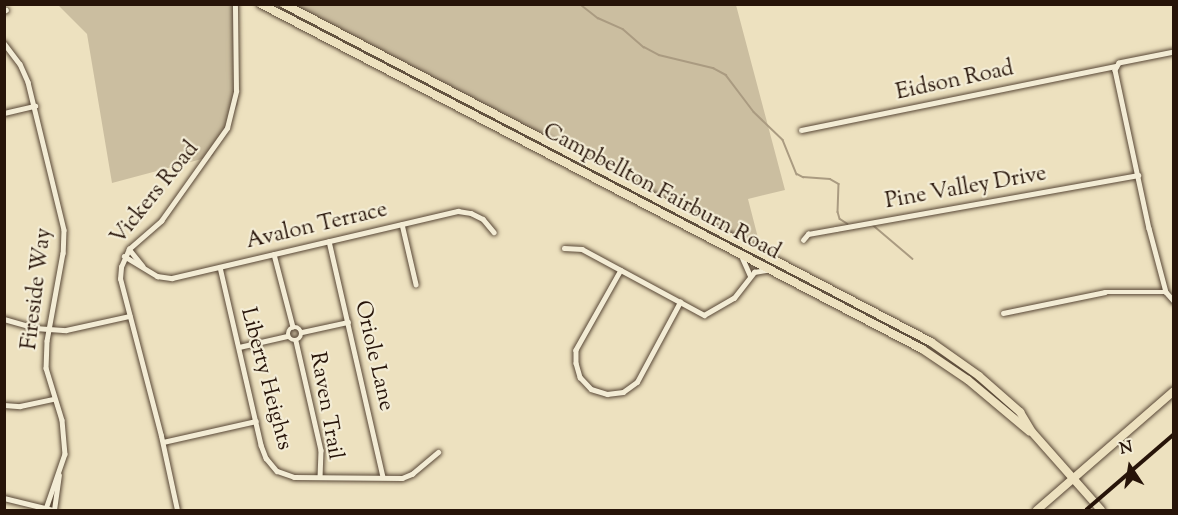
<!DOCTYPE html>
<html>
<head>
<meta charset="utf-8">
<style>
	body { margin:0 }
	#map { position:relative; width:1178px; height:515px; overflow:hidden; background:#ede1bf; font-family:"Sorts Mill Goudy",serif }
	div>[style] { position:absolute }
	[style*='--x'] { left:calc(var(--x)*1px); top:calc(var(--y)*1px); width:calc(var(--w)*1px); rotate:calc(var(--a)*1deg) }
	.green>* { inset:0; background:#cbbea0 }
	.stream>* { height:1.5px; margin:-0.75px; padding:0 0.75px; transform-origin:0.75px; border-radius:0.75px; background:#aa9b81 }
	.roads { filter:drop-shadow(0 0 2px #584736) drop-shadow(0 0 2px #584736) }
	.street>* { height:4.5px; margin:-2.25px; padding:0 2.25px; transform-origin:2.25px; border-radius:2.25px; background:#f3ecd5 }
	.street>.ring { margin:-2.25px; padding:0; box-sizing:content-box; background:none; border:4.5px solid #f3ecd5; border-radius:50% }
	.primary>* { height:8px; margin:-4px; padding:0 4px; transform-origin:4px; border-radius:4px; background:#ede1bf }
	.rail>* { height:4px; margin-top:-2px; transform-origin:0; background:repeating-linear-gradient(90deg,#f3ecd5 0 4.5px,#271409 0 9px); box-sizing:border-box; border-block:2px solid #271409 }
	span { translate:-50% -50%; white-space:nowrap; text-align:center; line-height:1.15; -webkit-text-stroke:4.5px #f3ecd5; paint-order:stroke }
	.street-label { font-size:22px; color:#271409 }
	.frame { position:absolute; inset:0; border:6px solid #271409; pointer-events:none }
	.north { position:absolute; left:1100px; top:437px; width:60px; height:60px; -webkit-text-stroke:4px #f3ecd5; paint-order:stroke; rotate:348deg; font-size:16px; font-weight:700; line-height:24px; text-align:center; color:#271409 }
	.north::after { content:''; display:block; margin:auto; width:21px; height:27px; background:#271409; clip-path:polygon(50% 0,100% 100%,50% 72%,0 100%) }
</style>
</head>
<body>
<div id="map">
	<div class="green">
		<div style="clip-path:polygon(58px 5px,237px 5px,234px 56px,238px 104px,213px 156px,112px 183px,87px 34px)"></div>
		<div style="clip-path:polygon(280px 5px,736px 5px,785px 190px,748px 199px,765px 265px)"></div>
	</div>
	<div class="stream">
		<div style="--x:580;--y:4;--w:23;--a:38"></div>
		<div style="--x:598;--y:18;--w:27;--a:24"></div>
		<div style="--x:623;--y:29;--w:28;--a:41"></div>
		<div style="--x:644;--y:47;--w:17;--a:28"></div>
		<div style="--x:659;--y:55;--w:56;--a:13.5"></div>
		<div style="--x:713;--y:68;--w:15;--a:28"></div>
		<div style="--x:726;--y:75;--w:46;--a:52.9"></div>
		<div style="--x:754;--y:112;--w:40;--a:44"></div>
		<div style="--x:783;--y:140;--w:37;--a:68"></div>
		<div style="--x:797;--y:174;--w:7;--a:27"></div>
		<div style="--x:803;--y:177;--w:27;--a:4"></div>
		<div style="--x:830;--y:179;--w:10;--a:29"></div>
		<div style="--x:839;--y:184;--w:28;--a:92"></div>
		<div style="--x:838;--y:212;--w:7;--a:74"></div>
		<div style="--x:840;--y:219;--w:9;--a:32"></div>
		<div style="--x:873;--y:225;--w:52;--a:40.4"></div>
	</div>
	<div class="roads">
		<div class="street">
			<div style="--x:4;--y:11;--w:2;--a:-27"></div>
			<div style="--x:4;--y:43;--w:26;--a:53"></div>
			<div style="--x:20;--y:64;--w:20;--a:66"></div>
			<div style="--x:28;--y:82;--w:152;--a:76.3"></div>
			<div style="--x:64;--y:230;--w:23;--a:92"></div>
			<div style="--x:63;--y:253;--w:89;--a:100.3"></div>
			<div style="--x:47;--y:341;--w:27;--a:92"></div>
			<div style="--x:46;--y:368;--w:54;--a:72.9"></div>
			<div style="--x:62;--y:420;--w:34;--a:85"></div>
			<div style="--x:65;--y:454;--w:58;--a:109.1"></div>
			<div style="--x:1174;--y:52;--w:56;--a:168.7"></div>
			<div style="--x:1119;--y:63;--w:8;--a:120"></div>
			<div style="--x:1115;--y:70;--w:162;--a:77.9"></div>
			<div style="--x:1149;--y:228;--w:66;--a:75.1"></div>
			<div style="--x:1166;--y:292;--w:12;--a:48"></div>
			<div style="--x:4;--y:113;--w:32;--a:-13"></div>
			<div style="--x:801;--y:130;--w:321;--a:-11.5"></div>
			<div style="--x:402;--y:224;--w:62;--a:76.9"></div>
			<div style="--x:803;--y:240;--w:8;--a:-50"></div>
			<div style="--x:808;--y:234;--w:28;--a:-10"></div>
			<div style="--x:836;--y:229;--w:307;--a:-10.1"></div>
			<div style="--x:329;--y:241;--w:242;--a:77.1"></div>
			<div style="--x:564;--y:248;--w:18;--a:3"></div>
			<div style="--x:582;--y:249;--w:139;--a:28.4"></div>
			<div style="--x:704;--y:315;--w:34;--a:-30"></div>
			<div style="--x:734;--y:298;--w:33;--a:-52"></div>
			<div style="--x:754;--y:272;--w:13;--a:-9"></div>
			<div style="--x:129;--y:249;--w:22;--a:51"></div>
			<div style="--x:274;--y:254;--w:75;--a:75.4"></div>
			<div style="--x:124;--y:256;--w:39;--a:31"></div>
			<div style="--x:157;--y:276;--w:15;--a:8"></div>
			<div style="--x:172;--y:278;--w:294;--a:-13.2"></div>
			<div style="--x:458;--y:211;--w:13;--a:9"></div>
			<div style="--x:471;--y:213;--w:13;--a:27"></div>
			<div style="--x:483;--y:219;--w:17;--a:50"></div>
			<div style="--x:742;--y:257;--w:20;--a:66"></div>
			<div style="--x:220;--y:267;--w:183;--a:77"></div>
			<div style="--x:261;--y:445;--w:14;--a:69"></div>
			<div style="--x:266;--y:458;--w:17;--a:50"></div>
			<div style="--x:277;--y:471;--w:18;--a:19"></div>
			<div style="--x:294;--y:477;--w:108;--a:0.5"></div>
			<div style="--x:402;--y:478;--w:11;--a:-22"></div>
			<div style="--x:412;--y:474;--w:34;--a:-40"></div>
			<div style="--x:621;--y:270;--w:92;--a:119.4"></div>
			<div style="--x:576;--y:350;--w:13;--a:90"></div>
			<div style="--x:576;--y:363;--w:15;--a:74"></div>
			<div style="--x:580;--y:377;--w:16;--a:47"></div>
			<div style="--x:591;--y:389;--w:17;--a:17"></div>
			<div style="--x:607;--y:394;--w:16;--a:-7"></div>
			<div style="--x:623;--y:392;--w:17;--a:-36"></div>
			<div style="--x:637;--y:382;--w:91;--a:-61.7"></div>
			<div style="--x:1003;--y:313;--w:104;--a:-11.6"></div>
			<div style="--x:1105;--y:292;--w:61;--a:0"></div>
			<div style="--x:4;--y:319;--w:32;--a:16"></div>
			<div style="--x:35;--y:328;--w:31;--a:4"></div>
			<div style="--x:66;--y:330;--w:65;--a:-12.5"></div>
			<div class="ring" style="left:288px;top:327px;width:9.5px;height:9.5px"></div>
			<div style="--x:302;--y:332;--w:47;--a:-12.3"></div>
			<div style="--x:296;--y:341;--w:112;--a:77.1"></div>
			<div style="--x:321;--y:450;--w:26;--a:92"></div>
			<div style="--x:239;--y:347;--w:49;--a:-12.9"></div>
			<div style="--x:4;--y:405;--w:16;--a:4"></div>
			<div style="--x:20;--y:406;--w:35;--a:-12"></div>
			<div style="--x:163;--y:442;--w:95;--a:-12.7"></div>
			<div style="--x:4;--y:498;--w:50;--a:13.8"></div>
			<div style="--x:54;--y:510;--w:35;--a:-82"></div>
			<div style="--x:177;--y:510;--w:76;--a:-102.2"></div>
			<div style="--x:161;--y:436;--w:162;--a:-104.6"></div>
			<div style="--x:120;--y:279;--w:12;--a:-85"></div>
			<div style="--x:121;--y:267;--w:20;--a:-66"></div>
			<div style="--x:129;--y:249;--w:43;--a:-41.2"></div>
			<div style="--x:161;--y:221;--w:114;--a:-54.6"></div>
			<div style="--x:227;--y:128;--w:38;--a:-76"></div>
			<div style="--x:236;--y:91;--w:87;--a:-90.7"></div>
		</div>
		<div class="primary">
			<div style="--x:261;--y:4;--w:746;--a:27.56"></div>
			<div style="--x:922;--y:349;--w:55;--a:34"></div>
			<div style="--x:968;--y:380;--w:80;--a:39.9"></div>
			<div style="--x:284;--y:4;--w:730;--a:27.58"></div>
			<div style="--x:931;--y:342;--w:59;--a:35.3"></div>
			<div style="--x:979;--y:376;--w:55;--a:41.3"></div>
			<div style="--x:1020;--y:412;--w:23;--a:59"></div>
			<div style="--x:1032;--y:432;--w:104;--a:48.5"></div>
			<div style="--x:1037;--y:510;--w:181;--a:-41"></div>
		</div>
	</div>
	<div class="rail">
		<div style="--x:1086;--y:510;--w:116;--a:-40.8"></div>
	</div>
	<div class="street-label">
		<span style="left:955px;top:82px;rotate:-12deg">Eidson Road</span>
		<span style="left:966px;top:189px;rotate:-10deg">Pine Valley Drive</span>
		<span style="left:661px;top:193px;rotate:28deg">Campbellton Fairburn Road</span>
		<span style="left:156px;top:194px;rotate:-51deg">Vickers Road</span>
		<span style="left:317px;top:227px;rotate:-13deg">Avalon Terrace</span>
		<span style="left:38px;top:289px;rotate:-83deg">Fireside Way</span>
		<span style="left:373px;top:356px;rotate:77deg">Oriole Lane</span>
		<span style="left:265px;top:379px;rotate:75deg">Liberty Heights</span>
		<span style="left:325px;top:406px;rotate:80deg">Raven Trail</span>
	</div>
	<div class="frame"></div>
	<div class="north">N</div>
</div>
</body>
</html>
